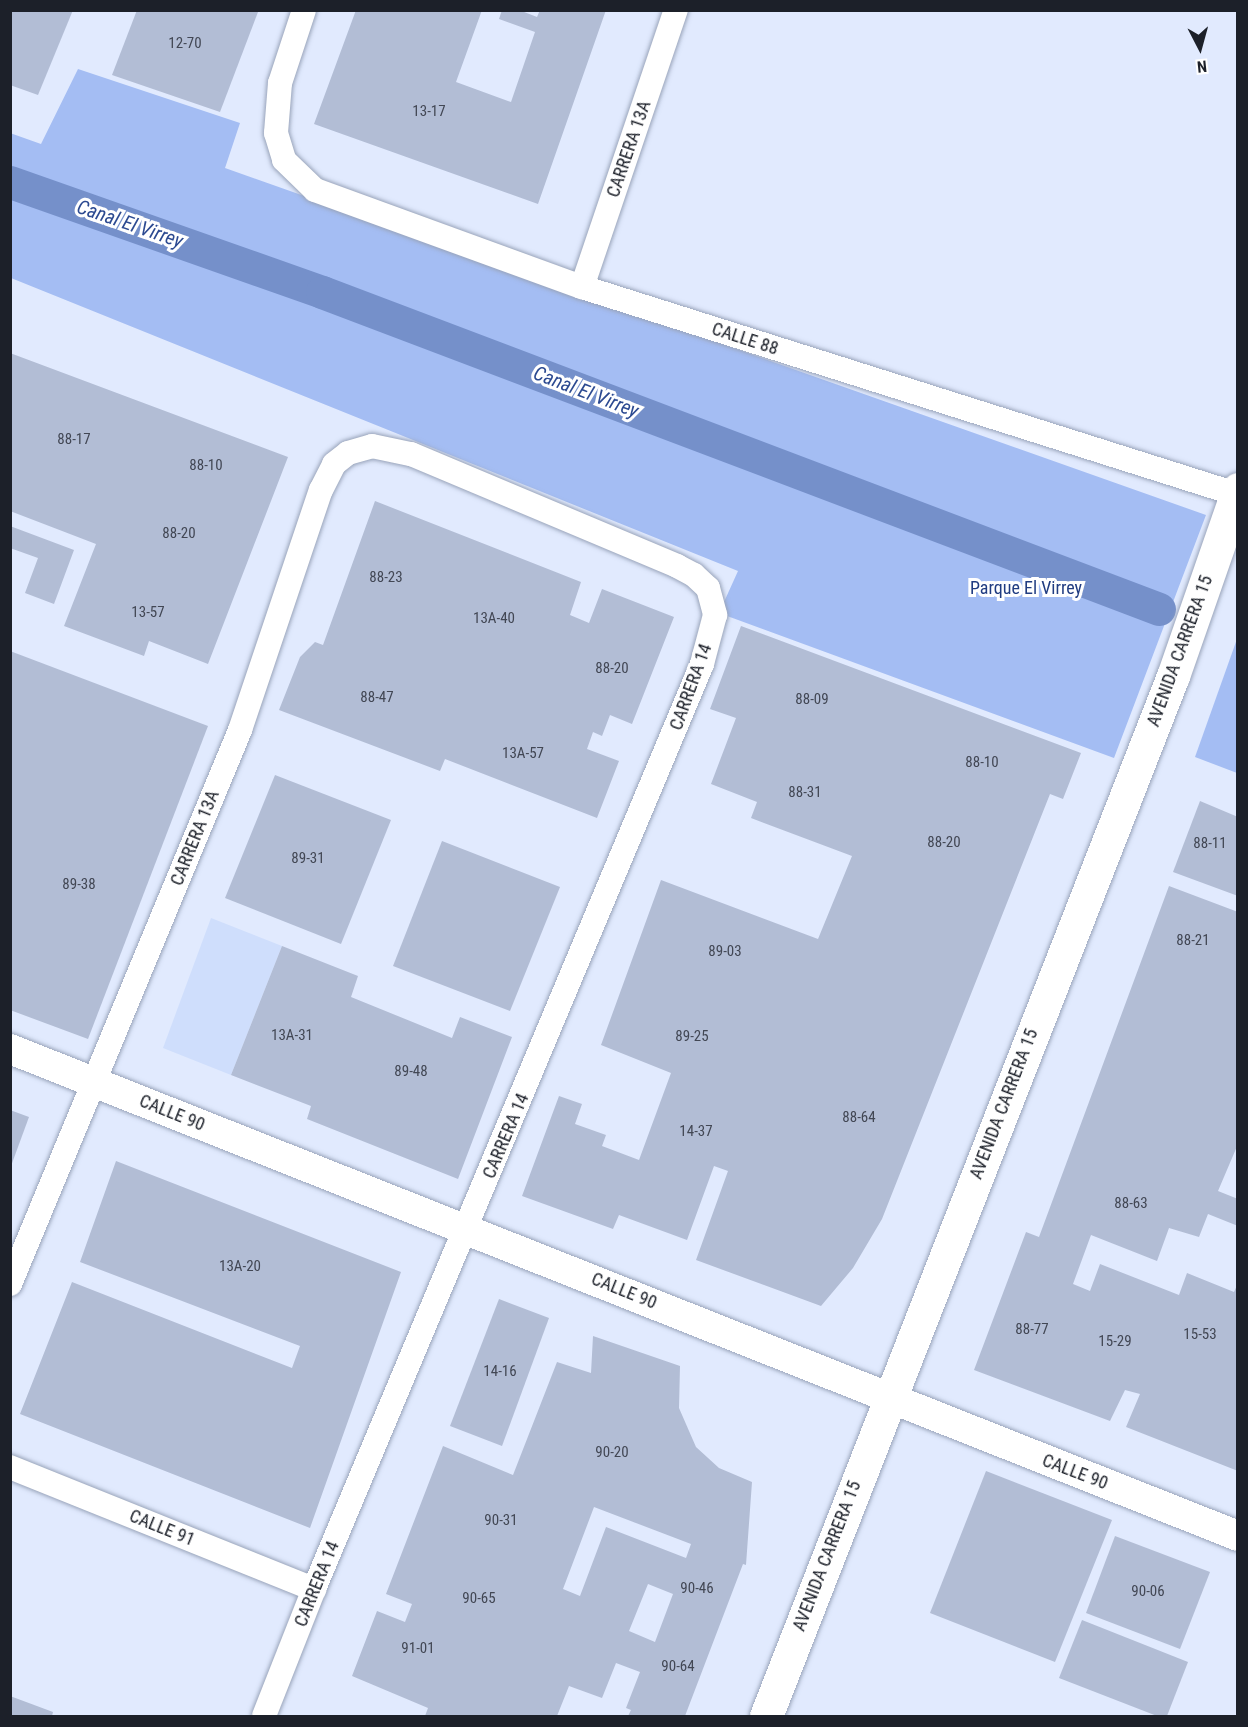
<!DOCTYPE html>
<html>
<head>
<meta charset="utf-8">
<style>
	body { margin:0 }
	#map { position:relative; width:1248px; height:1727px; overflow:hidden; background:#e1eafe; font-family:"Roboto Condensed",sans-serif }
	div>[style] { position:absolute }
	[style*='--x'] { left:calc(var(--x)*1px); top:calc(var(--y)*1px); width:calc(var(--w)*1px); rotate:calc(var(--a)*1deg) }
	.built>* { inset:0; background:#cfdefc }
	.green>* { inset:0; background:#a4bdf3 }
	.canal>* { height:33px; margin:-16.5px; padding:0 16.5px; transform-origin:16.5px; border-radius:16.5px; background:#7590ca }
	.building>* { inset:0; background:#b2bdd5 }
	.roads { filter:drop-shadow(0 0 2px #99a4ba) drop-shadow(0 0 2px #99a4ba) }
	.minor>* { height:24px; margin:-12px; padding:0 12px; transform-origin:12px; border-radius:12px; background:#fff }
	.tertiary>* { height:30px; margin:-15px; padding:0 15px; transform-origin:15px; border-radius:15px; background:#fff }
	.secondary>* { height:33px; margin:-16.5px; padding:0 16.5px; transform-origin:16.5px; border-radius:16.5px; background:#fff }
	span { translate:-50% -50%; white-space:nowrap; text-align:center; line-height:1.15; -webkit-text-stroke:6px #fff; paint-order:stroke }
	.number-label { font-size:15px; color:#424754 }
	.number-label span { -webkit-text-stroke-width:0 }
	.street-label { font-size:18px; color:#1c2029 }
	.park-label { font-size:18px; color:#203c81 }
	.water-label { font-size:20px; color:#2c4a91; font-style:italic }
	.frame { position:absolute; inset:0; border:12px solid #1c2029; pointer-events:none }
	.north { position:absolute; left:1170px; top:18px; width:60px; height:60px; -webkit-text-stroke:4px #fff; paint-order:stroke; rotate:174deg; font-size:16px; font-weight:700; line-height:24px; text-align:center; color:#1c2029 }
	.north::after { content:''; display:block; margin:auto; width:21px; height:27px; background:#1c2029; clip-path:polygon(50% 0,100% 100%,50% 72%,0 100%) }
</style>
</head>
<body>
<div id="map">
	<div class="built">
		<div style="clip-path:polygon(211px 918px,282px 946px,231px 1075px,163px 1048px)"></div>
	</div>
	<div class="green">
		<div style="clip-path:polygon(78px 69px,240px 123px,225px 168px,1206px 515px,1114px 758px,719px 613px,738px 571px,11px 278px,10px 133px,41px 144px)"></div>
		<div style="clip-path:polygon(1237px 639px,1237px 773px,1195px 757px)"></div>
	</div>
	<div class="canal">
		<div style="--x:10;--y:182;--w:331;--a:19.4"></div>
		<div style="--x:322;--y:292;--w:895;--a:20.74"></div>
	</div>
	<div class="building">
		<div style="clip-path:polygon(10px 10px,73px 10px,38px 95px,10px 85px)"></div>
		<div style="clip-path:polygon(137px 10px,258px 12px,220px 112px,112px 75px)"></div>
		<div style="clip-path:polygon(356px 10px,482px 10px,456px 82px,511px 102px,535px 32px,499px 19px,502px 10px,519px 10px,537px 17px,540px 10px,606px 10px,538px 204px,314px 124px)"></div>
		<div style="clip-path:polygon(10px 353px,288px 457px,208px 664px,149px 641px,144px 656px,64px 626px,96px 544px,10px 511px)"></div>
		<div style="clip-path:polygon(375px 501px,581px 582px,570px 615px,589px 623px,602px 589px,674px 617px,632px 724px,610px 715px,602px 736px,593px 732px,587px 749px,619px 761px,597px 818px,445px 759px,440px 771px,279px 710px,300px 657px,315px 642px,323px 645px)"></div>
		<div style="clip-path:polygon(10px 526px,74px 550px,54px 604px,25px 593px,38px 558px,10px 548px)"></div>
		<div style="clip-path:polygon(741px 626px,1081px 753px,1063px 799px,1050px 794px,882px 1219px,853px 1268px,821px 1306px,696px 1260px,728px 1171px,714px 1166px,687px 1240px,619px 1215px,613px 1229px,522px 1196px,559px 1096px,582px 1104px,575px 1124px,606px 1135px,602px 1146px,639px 1160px,671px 1073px,601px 1045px,661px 880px,818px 939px,852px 856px,751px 818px,757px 802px,711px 784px,736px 718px,710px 709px)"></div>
		<div style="clip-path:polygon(10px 651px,208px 726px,88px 1039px,10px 1010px)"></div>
		<div style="clip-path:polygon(275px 775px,391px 820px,341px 944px,225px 898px)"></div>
		<div style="clip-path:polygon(1200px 801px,1238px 817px,1238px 896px,1173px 872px)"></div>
		<div style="clip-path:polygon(442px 841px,560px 887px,510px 1011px,393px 966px)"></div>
		<div style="clip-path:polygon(1169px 886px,1238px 912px,1238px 1144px,1218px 1191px,1238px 1199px,1238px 1226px,1208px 1214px,1199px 1237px,1169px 1228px,1157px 1261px,1091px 1235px,1073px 1284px,1090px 1291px,1100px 1264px,1179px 1295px,1187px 1273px,1234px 1292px,1238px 1283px,1238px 1471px,1126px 1427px,1140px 1394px,1125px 1390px,1110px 1421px,974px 1370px,1026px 1232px,1039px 1237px)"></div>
		<div style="clip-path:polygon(282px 946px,358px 976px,351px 997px,452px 1038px,460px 1017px,512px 1037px,458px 1179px,307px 1119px,311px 1106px,231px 1075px)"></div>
		<div style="clip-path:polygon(10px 1110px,29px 1117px,11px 1166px,10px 1166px)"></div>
		<div style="clip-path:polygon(116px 1161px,401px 1272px,310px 1528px,20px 1414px,72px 1282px,292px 1368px,300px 1346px,80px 1262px)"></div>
		<div style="clip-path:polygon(499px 1299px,549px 1318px,502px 1446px,450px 1426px)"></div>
		<div style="clip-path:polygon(evenodd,593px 1336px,680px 1366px,679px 1408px,696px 1447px,719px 1468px,752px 1482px,746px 1565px,743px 1564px,685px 1716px,628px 1716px,631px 1710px,626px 1708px,640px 1672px,616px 1663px,602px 1698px,569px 1686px,557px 1716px,425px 1716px,428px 1708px,352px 1676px,377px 1611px,405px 1622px,412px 1604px,386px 1594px,443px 1446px,513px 1475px,557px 1362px,591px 1373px,593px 1336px,594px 1507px,691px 1544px,686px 1558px,606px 1527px,580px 1596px,563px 1589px,594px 1507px,593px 1336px,648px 1584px,673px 1594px,655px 1642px,629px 1631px,648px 1584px)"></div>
		<div style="clip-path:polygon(986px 1471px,1112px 1520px,1055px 1662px,930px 1613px)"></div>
		<div style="clip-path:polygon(1115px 1536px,1210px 1572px,1180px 1649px,1086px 1613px)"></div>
		<div style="clip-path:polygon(1082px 1620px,1188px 1662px,1167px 1716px,1157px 1716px,1059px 1678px)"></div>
		<div style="clip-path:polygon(10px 1696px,53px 1712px,52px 1716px,10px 1716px)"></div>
	</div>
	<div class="roads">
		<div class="minor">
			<div style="--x:304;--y:10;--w:77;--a:108.2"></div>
			<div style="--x:280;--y:83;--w:50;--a:94.6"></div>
			<div style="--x:276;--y:133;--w:28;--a:73"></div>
			<div style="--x:284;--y:160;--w:43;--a:44.1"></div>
			<div style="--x:315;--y:190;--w:284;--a:20"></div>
			<div style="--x:582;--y:287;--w:686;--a:17.56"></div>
			<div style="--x:582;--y:287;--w:293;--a:-71.3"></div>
			<div style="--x:10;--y:1284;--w:600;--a:-67.45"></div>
			<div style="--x:240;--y:730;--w:253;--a:-71.4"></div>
			<div style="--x:321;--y:490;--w:29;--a:-63"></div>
			<div style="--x:334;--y:464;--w:18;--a:-38"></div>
			<div style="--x:348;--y:453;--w:25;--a:-16"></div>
			<div style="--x:372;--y:446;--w:40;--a:12"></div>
			<div style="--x:411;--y:454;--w:289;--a:22.8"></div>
			<div style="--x:677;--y:566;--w:19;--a:28"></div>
			<div style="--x:694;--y:575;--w:19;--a:43"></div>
			<div style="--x:708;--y:588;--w:28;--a:75"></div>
			<div style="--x:715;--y:615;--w:51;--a:104.9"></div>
			<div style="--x:702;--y:664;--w:1003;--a:112.76"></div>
			<div style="--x:314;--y:1589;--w:136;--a:111.5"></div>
			<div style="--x:10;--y:1467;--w:328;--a:21.9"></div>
		</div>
		<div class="tertiary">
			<div style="--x:10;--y:1049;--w:1321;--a:21.63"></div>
		</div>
		<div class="secondary">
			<div style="--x:766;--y:1716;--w:1117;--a:-68.63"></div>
			<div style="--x:1173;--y:676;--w:198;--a:-70.8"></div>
		</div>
	</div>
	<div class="number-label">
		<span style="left:185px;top:44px">12-70</span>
		<span style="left:429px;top:112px">13-17</span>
		<span style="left:74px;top:440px">88-17</span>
		<span style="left:206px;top:466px">88-10</span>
		<span style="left:179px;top:534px">88-20</span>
		<span style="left:386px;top:578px">88-23</span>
		<span style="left:148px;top:613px">13-57</span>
		<span style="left:494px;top:619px">13A-40</span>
		<span style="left:612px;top:669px">88-20</span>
		<span style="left:377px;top:698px">88-47</span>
		<span style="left:812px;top:700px">88-09</span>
		<span style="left:523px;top:754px">13A-57</span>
		<span style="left:982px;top:763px">88-10</span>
		<span style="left:805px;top:793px">88-31</span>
		<span style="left:944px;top:843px">88-20</span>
		<span style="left:1210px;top:844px">88-11</span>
		<span style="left:308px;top:859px">89-31</span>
		<span style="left:79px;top:885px">89-38</span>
		<span style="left:1193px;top:941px">88-21</span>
		<span style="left:725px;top:952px">89-03</span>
		<span style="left:292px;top:1036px">13A-31</span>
		<span style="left:692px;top:1037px">89-25</span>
		<span style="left:411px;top:1072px">89-48</span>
		<span style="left:859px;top:1118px">88-64</span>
		<span style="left:696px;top:1132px">14-37</span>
		<span style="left:1131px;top:1204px">88-63</span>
		<span style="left:240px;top:1267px">13A-20</span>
		<span style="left:1032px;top:1330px">88-77</span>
		<span style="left:1200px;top:1335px">15-53</span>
		<span style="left:1115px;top:1342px">15-29</span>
		<span style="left:500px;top:1372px">14-16</span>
		<span style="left:612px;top:1453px">90-20</span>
		<span style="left:501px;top:1521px">90-31</span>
		<span style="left:697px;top:1589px">90-46</span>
		<span style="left:1148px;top:1592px">90-06</span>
		<span style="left:479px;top:1599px">90-65</span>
		<span style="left:418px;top:1649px">91-01</span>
		<span style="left:678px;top:1667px">90-64</span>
	</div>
	<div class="street-label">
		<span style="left:629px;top:149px;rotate:-71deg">CARRERA 13A</span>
		<span style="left:745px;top:339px;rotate:18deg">CALLE 88</span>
		<span style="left:1180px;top:651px;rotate:-70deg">AVENIDA CARRERA 15</span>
		<span style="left:691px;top:687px;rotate:-70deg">CARRERA 14</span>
		<span style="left:195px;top:838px;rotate:-68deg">CARRERA 13A</span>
		<span style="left:1004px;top:1104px;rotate:-69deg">AVENIDA CARRERA 15</span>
		<span style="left:172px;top:1113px;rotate:22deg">CALLE 90</span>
		<span style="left:506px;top:1136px;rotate:-67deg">CARRERA 14</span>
		<span style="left:624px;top:1291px;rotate:22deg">CALLE 90</span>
		<span style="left:1075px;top:1472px;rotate:21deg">CALLE 90</span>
		<span style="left:162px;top:1528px;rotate:22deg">CALLE 91</span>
		<span style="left:827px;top:1556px;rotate:-69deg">AVENIDA CARRERA 15</span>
		<span style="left:317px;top:1584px;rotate:-68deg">CARRERA 14</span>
	</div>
	<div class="park-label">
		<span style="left:1026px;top:588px">Parque El Virrey</span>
	</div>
	<div class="water-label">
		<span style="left:130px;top:224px;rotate:19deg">Canal El Virrey</span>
		<span style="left:586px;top:392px;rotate:21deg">Canal El Virrey</span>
	</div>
	<div class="frame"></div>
	<div class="north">N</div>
</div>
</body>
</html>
